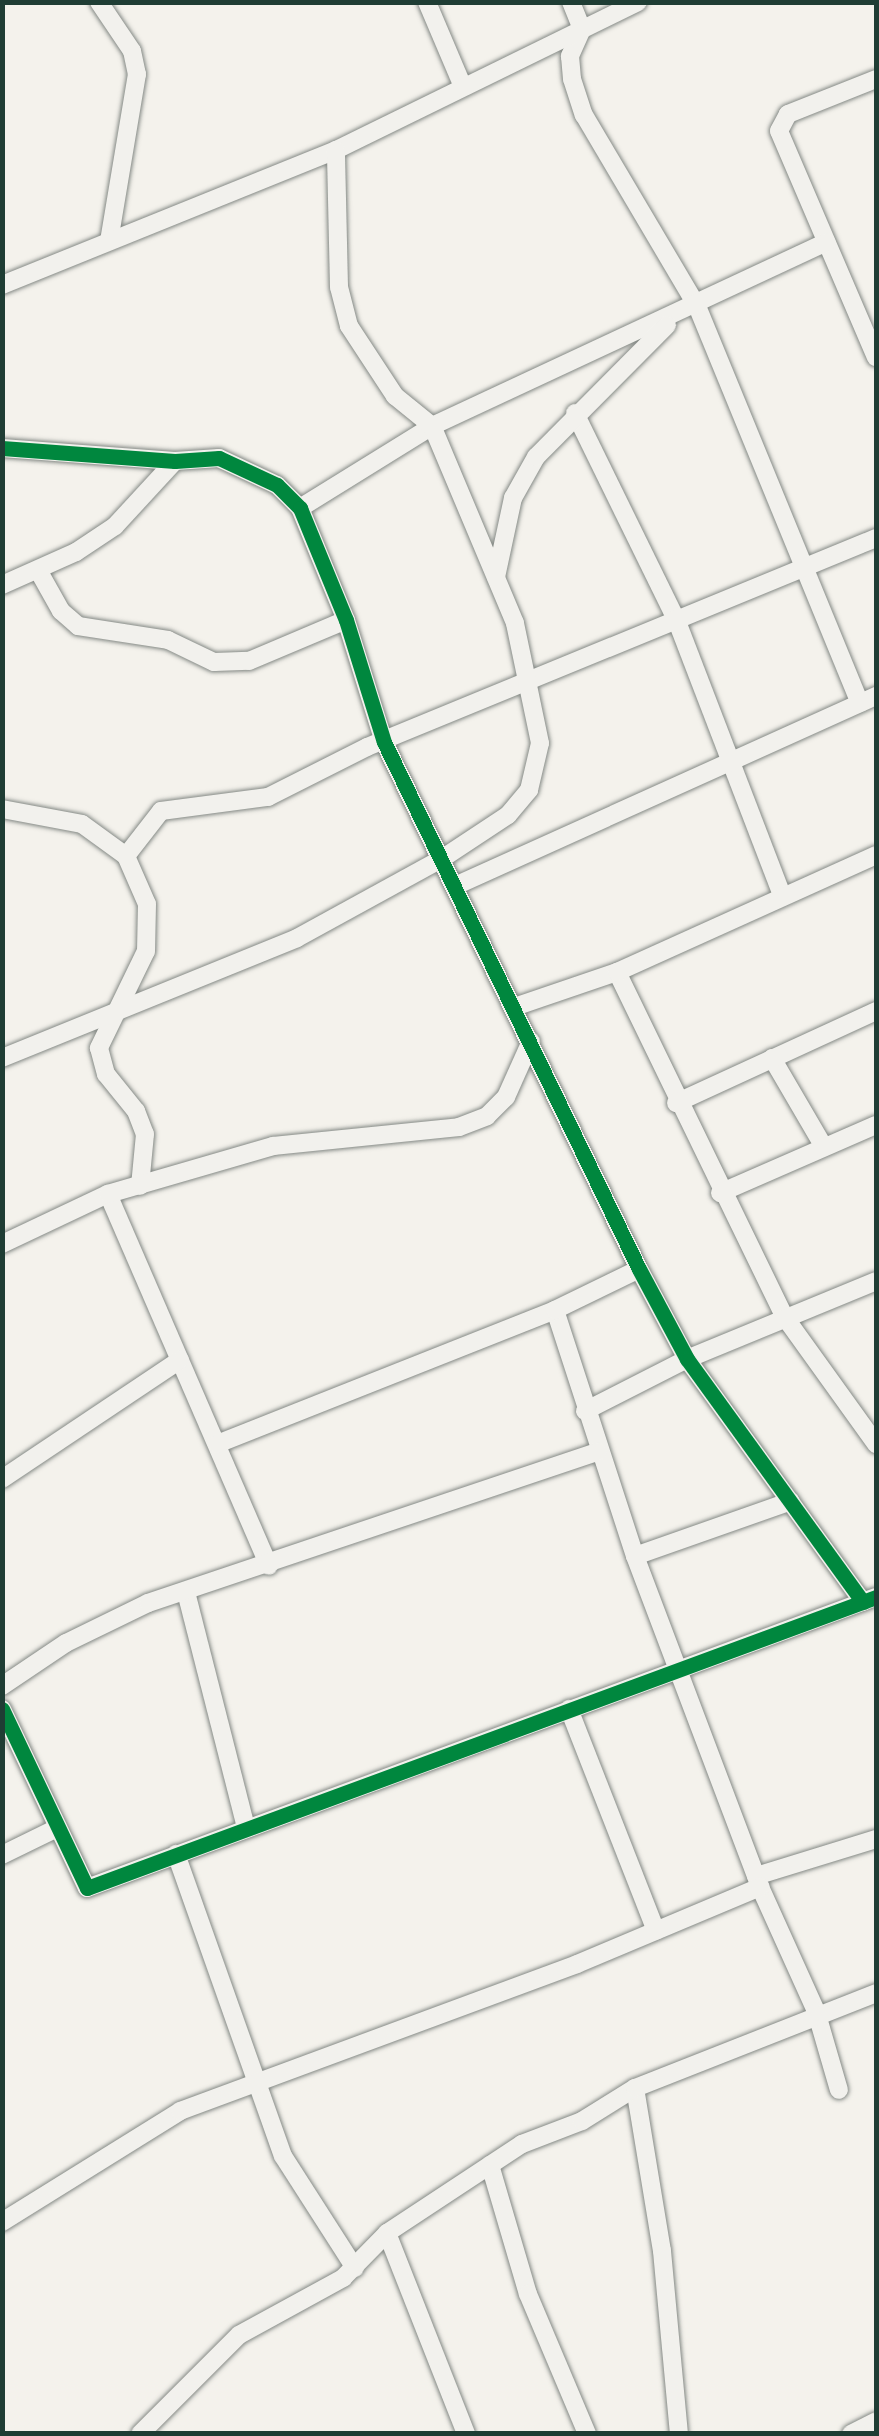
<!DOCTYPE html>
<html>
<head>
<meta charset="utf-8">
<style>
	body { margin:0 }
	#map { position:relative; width:879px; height:2436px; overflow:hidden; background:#f4f2ec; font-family:Caveat,sans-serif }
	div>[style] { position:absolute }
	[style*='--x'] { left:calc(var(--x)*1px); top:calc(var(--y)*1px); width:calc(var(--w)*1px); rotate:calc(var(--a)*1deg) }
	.roads { filter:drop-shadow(0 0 2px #848985) drop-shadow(0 0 2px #848985) }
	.street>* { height:18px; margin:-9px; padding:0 9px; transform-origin:9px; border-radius:9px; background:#f2f1ed }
	.cycleway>* { height:15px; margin:-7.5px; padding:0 7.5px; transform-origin:7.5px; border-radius:7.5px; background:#00873e }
	span { translate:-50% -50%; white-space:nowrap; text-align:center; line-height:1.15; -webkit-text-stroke:8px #f7f3e8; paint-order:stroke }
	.frame { position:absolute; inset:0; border:5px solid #1f3d34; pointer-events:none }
</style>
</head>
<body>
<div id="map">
	<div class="roads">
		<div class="street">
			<div style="--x:99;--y:2;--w:59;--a:56"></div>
			<div style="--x:132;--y:51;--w:24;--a:78"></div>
			<div style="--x:137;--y:74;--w:169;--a:99.5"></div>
			<div style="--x:427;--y:2;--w:92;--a:67"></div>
			<div style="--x:571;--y:2;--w:29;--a:68"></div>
			<div style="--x:582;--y:29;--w:30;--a:114"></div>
			<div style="--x:570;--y:56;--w:23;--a:85"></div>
			<div style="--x:572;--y:79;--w:38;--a:72"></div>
			<div style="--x:584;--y:115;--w:222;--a:59.4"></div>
			<div style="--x:697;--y:306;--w:429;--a:67.7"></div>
			<div style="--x:876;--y:79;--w:95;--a:158.3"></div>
			<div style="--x:788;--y:114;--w:19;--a:118"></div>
			<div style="--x:779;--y:131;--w:246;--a:66.8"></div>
			<div style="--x:2;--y:285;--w:360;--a:-22"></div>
			<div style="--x:336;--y:150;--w:336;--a:-26.1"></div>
			<div style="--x:575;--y:413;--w:229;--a:63.9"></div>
			<div style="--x:676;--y:619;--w:296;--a:69"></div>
			<div style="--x:2;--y:448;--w:173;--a:4.3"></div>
			<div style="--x:175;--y:461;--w:44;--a:-3.9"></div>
			<div style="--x:219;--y:458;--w:64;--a:25"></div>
			<div style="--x:277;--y:485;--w:33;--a:45"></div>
			<div style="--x:300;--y:508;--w:121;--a:67.7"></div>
			<div style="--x:346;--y:620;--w:128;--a:72.7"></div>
			<div style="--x:384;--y:742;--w:585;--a:64.18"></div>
			<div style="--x:639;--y:1269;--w:102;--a:61.9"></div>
			<div style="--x:687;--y:1359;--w:300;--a:54.1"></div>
			<div style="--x:300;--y:508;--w:155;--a:-31.8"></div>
			<div style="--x:432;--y:426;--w:435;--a:-25"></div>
			<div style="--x:38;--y:570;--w:47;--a:60.7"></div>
			<div style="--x:61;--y:611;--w:23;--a:41"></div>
			<div style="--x:78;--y:626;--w:91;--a:8.8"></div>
			<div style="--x:168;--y:640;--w:51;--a:25.6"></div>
			<div style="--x:214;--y:662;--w:35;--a:-2"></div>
			<div style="--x:249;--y:661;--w:105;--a:-22.9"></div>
			<div style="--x:496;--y:577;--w:81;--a:-77.9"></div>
			<div style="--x:513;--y:498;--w:47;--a:-60.7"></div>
			<div style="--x:536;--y:457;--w:186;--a:-45.2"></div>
			<div style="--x:2;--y:585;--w:81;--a:-24"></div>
			<div style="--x:76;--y:552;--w:47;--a:-33.7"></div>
			<div style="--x:115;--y:526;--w:88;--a:-47.3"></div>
			<div style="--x:2;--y:809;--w:81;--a:10.6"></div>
			<div style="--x:82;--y:824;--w:54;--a:36"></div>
			<div style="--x:126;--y:856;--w:52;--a:66.4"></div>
			<div style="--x:147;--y:904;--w:47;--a:91.2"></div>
			<div style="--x:146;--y:951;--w:108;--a:115.9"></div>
			<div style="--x:99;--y:1048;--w:27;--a:75"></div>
			<div style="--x:106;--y:1074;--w:48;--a:51"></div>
			<div style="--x:136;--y:1111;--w:25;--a:69"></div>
			<div style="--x:145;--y:1134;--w:52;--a:95.5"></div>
			<div style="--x:126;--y:856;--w:57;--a:-52.1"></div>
			<div style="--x:161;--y:811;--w:108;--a:-7.5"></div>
			<div style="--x:268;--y:797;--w:111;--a:-26.8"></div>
			<div style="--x:367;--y:747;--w:550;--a:-22.32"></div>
			<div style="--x:455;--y:886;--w:462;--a:-24.3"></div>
			<div style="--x:617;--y:972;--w:382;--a:64.1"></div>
			<div style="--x:784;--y:1316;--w:158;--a:54.3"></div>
			<div style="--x:514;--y:1007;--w:109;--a:-18.8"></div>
			<div style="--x:617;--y:972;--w:284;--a:-24.3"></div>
			<div style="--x:2;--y:1058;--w:318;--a:-22.1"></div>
			<div style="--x:297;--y:938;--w:166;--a:-28.7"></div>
			<div style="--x:443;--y:858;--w:78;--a:-33.5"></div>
			<div style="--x:508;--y:815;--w:33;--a:-50"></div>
			<div style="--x:529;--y:790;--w:48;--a:-76.8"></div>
			<div style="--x:540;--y:743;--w:123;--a:-101.8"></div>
			<div style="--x:515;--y:623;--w:214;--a:-112.8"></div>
			<div style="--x:432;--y:426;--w:48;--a:-141"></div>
			<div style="--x:395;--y:396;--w:84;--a:-123.3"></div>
			<div style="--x:349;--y:326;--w:40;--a:-104.4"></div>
			<div style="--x:339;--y:287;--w:137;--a:-91.3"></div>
			<div style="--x:772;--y:1058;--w:103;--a:59.7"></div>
			<div style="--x:676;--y:1103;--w:220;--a:-24.7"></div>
			<div style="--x:720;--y:1193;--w:170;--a:-23.6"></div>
			<div style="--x:108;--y:1194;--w:405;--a:66.6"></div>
			<div style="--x:2;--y:1244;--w:117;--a:-25.3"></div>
			<div style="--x:108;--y:1194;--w:172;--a:-16.2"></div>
			<div style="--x:273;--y:1146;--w:187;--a:-5.8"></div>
			<div style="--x:459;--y:1127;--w:30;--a:-21"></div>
			<div style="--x:487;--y:1116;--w:27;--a:-45"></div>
			<div style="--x:506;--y:1097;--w:61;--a:-65.9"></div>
			<div style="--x:555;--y:1310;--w:259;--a:72"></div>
			<div style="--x:635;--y:1556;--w:354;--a:69.3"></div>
			<div style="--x:760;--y:1887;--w:136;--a:65.7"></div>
			<div style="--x:816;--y:2011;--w:82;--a:73.8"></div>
			<div style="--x:585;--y:1411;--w:114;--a:-27"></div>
			<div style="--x:687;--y:1359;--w:204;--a:-22.4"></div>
			<div style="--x:217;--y:1444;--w:364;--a:-21.6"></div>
			<div style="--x:555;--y:1310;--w:93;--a:-26"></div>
			<div style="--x:2;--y:1479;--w:214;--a:-33.8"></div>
			<div style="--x:635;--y:1556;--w:165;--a:-19.4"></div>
			<div style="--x:186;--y:1592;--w:244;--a:75.7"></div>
			<div style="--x:2;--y:1686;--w:77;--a:-33.9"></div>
			<div style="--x:66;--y:1643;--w:91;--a:-26"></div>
			<div style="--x:148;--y:1603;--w:474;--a:-18.6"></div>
			<div style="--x:2;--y:1709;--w:198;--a:64.6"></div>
			<div style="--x:87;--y:1888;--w:841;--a:-20.25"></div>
			<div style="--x:569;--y:1709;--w:238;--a:68.6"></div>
			<div style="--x:176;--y:1854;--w:320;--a:70.5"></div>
			<div style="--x:283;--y:2156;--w:133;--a:57.3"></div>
			<div style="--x:2;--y:1855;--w:59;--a:-26.1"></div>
			<div style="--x:756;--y:1876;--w:126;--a:-17.1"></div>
			<div style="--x:635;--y:2088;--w:165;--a:80.6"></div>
			<div style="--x:662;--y:2251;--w:184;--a:84.7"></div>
			<div style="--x:490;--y:2165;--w:134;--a:73.6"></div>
			<div style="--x:528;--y:2294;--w:152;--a:67.1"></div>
			<div style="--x:2;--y:2222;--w:210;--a:-31.9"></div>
			<div style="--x:180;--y:2111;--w:423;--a:-20.3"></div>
			<div style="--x:577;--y:1964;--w:199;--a:-22.8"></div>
			<div style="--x:387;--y:2233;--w:216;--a:68.5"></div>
			<div style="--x:140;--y:2434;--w:140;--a:-45"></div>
			<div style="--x:239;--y:2335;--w:119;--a:-28.7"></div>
			<div style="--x:343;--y:2278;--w:63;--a:-45.6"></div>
			<div style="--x:387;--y:2233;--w:162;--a:-33.4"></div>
			<div style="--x:522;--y:2144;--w:64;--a:-21"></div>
			<div style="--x:582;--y:2121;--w:62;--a:-31.9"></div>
			<div style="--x:635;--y:2088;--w:259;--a:-21.5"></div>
			<div style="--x:851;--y:2434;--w:28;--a:-27"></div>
		</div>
	</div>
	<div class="cycleway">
		<div style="--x:2;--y:448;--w:173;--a:4.3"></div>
		<div style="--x:175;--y:461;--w:44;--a:-3.9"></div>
		<div style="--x:219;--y:458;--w:64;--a:25"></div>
		<div style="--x:277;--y:485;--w:33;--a:45"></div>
		<div style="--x:300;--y:508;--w:121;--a:67.7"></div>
		<div style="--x:346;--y:620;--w:128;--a:72.7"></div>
		<div style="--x:384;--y:742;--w:585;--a:64.18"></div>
		<div style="--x:639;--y:1269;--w:102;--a:61.9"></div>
		<div style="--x:687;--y:1359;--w:300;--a:54.1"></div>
		<div style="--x:2;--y:1709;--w:198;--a:64.6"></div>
		<div style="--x:87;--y:1888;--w:841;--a:-20.25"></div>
	</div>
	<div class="frame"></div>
</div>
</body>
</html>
